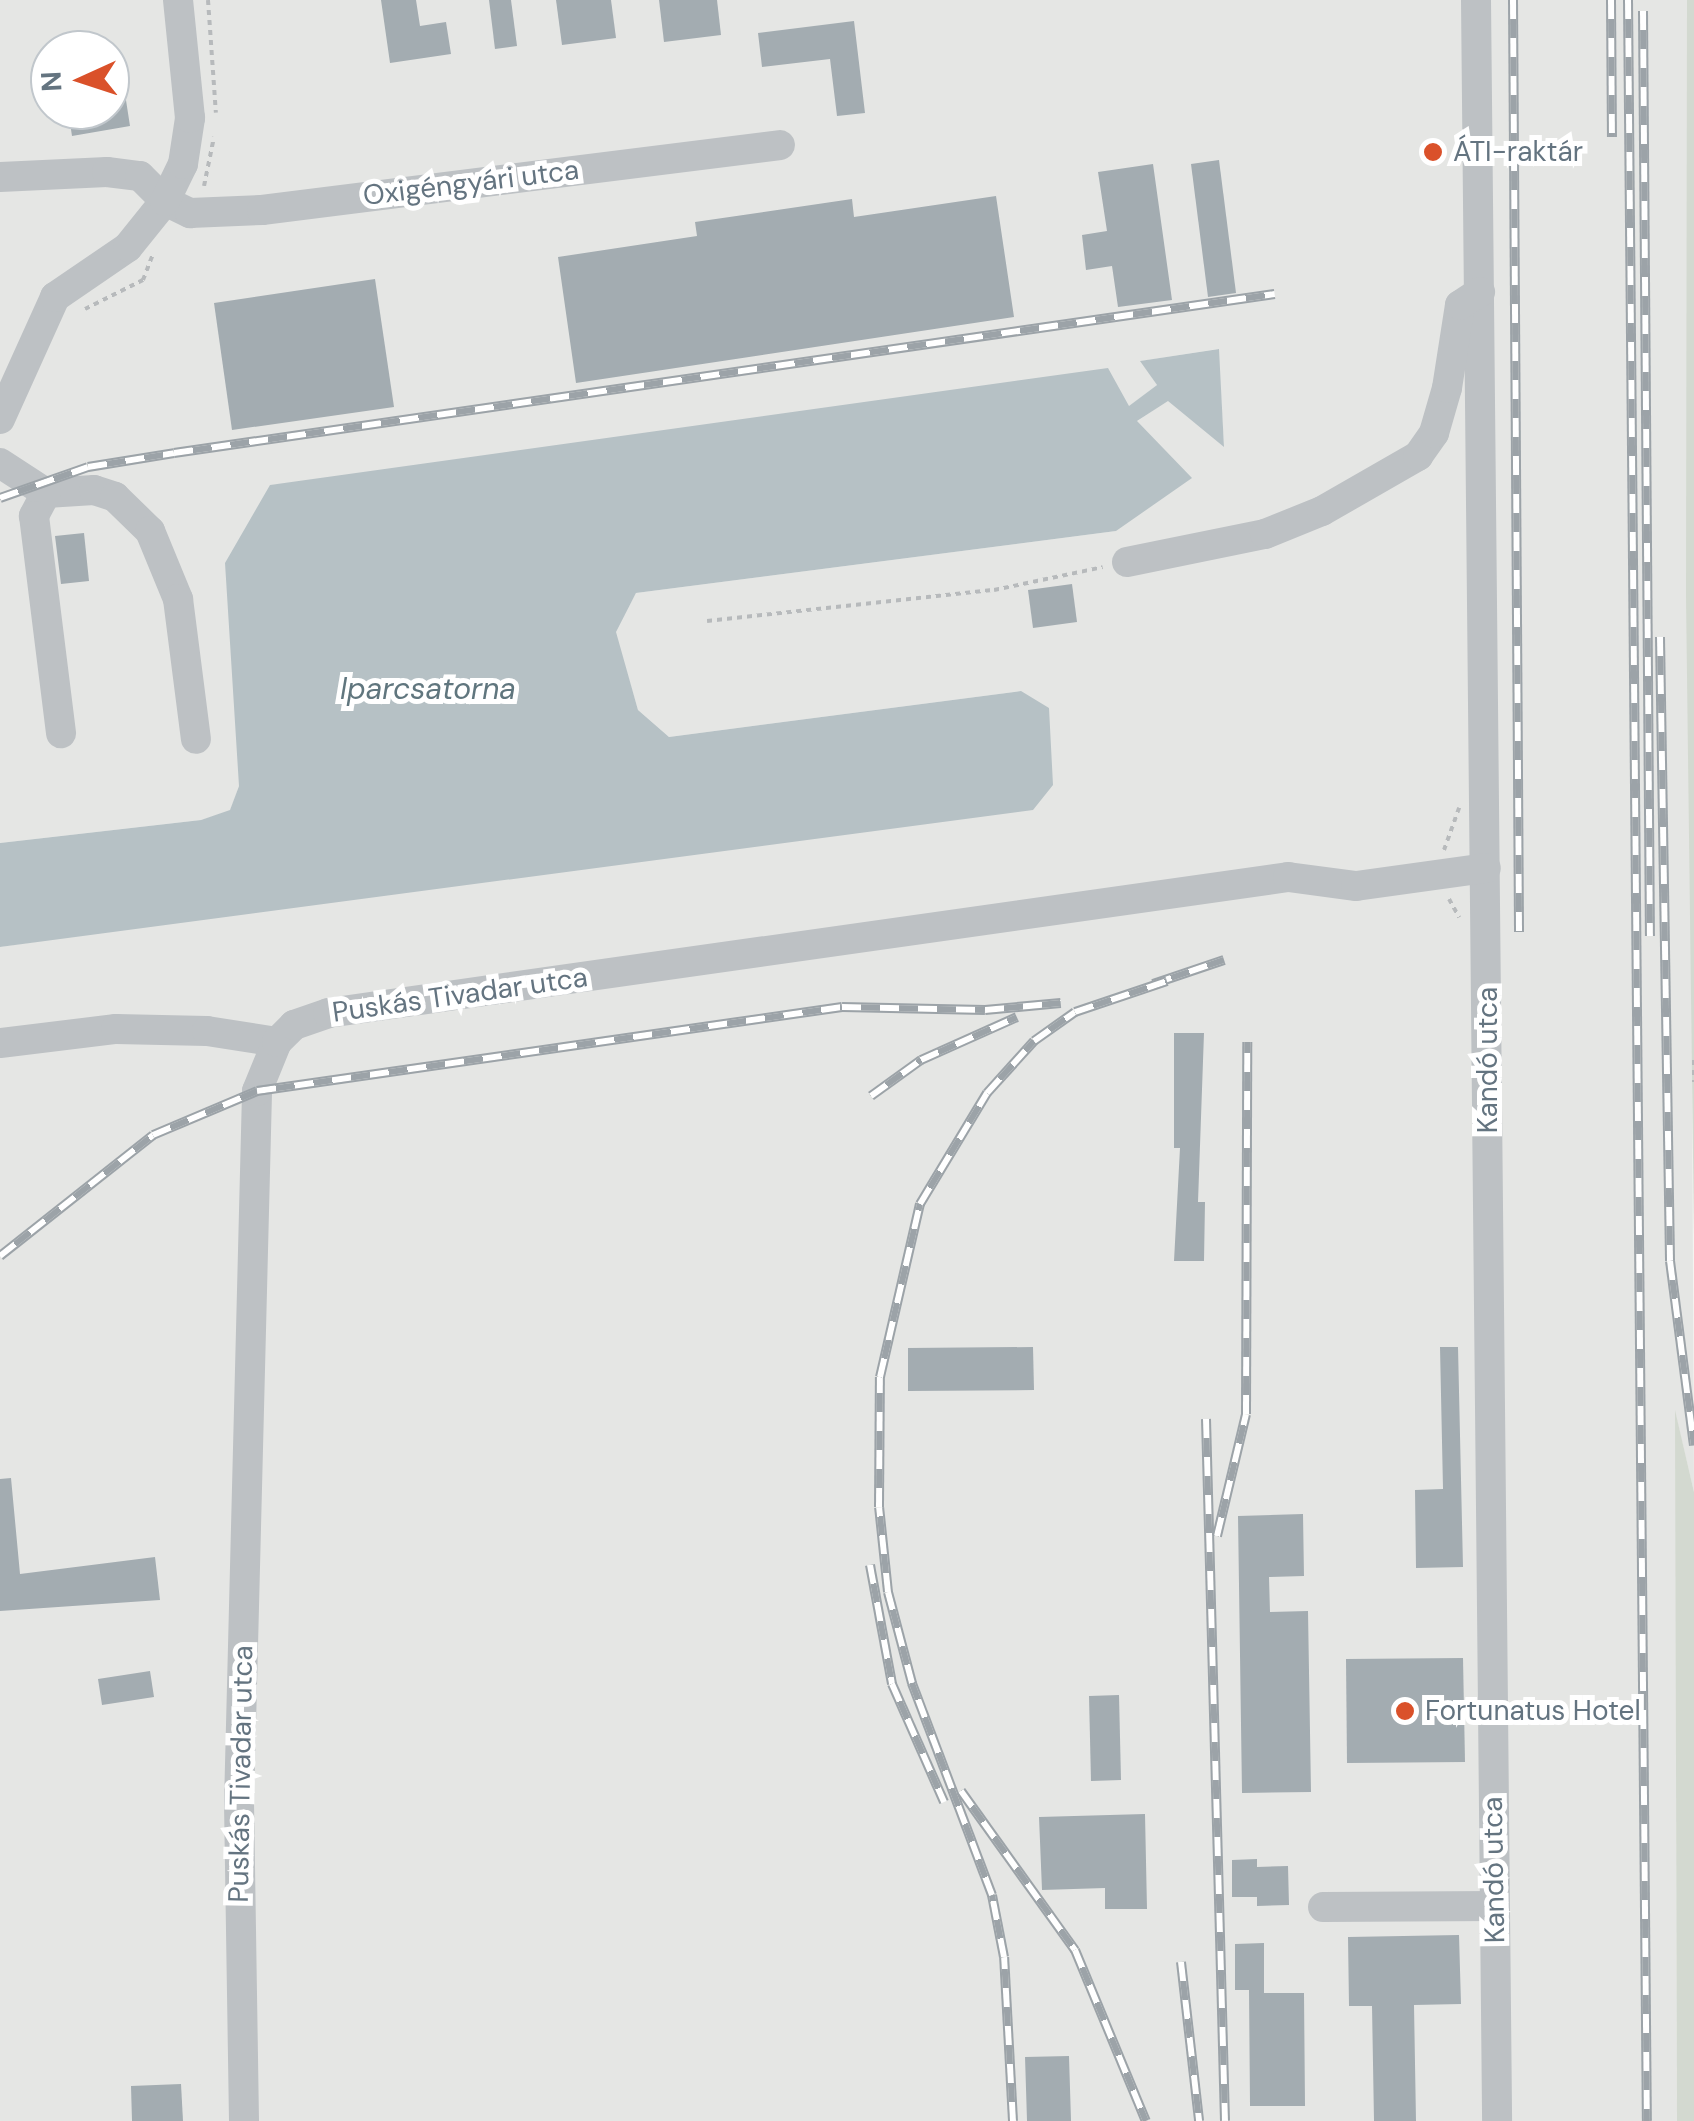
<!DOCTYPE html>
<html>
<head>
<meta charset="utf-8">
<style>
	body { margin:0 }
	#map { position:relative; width:1694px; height:2121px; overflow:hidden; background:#f4f4f0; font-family:"DM Sans",sans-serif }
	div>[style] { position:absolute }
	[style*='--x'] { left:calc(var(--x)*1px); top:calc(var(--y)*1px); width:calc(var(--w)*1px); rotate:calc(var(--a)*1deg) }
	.built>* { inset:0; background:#e5e6e4 }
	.green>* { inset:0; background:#d3d9d0 }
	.water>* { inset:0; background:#b6c1c5 }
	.building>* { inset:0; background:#a3acb1 }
	.path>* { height:4px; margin-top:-2px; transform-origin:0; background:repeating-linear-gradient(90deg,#b7babc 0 5px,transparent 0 10px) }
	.minor>* { height:30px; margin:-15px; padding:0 15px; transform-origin:15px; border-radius:15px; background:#bdc1c4 }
	.rail>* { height:10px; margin-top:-5px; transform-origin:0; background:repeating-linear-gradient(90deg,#fff 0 19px,#9ca3a8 0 38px); box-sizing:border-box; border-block:2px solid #9ca3a8 }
	.dots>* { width:28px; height:28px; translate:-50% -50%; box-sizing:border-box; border:5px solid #fff; border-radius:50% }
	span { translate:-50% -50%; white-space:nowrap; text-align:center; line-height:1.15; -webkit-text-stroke:10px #fff; paint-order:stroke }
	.poi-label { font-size:28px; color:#647480 }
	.left { translate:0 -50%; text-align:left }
	.street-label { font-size:28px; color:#647480 }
	.water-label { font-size:30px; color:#60767e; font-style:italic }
	.north { position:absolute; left:30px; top:30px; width:100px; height:100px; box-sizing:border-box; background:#fff; border:2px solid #c1c7cc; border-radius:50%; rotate:267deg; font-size:28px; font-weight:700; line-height:40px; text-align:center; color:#647480 }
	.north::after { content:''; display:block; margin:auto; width:35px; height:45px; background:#da512a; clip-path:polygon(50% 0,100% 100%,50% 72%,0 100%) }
</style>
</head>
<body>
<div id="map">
	<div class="built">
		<div style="clip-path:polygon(evenodd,0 0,1687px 0,1694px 1492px,1676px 1416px,1677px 2121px,0 2121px,0 947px,237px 912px,1021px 691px,669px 737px,638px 710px,615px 632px,636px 593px,1116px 531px,1152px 439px,1136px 422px,1168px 400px,1224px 446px,1218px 349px,1141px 361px,1157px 385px,1129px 407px,271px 485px,239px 786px,230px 811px,201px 820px,0 843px,0 0,50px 50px,110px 50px,110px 110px,50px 110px,50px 50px)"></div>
	</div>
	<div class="green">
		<div style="clip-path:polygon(1687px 0,1694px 0,1694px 1236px,1686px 596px)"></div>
		<div style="clip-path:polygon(1675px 1410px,1694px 1492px,1694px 2121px,1677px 2121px)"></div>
	</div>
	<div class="water">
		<div style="clip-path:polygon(1219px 349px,1224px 447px,1168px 401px,1137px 421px,1192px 478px,1116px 531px,636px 593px,616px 632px,638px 710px,669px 737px,1021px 691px,1049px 708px,1053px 785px,1033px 810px,0 947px,0 843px,201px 820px,230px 810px,239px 786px,225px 563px,270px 485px,1108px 368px,1129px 406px,1157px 385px,1140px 361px)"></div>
	</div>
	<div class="building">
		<div style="clip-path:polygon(381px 0,416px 0,420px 26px,446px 22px,451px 54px,390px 63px)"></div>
		<div style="clip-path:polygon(489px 0,511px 0,517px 46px,495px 49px)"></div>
		<div style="clip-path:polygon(556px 0,611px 0,616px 38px,562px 45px)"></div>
		<div style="clip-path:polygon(659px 0,717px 0,721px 35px,664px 42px)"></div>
		<div style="clip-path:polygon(854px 21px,865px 113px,837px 116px,830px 59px,762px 67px,758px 33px)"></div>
		<div style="clip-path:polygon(119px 55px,130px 126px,72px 136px,68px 110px,110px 110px,110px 56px)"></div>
		<div style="clip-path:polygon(1219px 160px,1236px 293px,1208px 297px,1191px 164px)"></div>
		<div style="clip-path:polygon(1153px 164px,1172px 300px,1118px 307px,1112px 266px,1086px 270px,1082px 235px,1107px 231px,1098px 172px)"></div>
		<div style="clip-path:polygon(996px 196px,1014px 317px,576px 383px,558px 257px,697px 236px,695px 222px,852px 199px,854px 217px)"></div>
		<div style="clip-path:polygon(375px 279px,394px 407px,232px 430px,214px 303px)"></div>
		<div style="clip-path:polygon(84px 533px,89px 581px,61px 584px,55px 536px)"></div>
		<div style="clip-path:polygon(1072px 584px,1077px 622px,1033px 628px,1028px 590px)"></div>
		<div style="clip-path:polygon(1174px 1033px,1204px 1033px,1198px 1202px,1205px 1202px,1204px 1261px,1174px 1261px,1180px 1148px,1174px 1148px)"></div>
		<div style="clip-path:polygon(1033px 1347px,1034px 1390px,908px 1391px,908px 1348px)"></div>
		<div style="clip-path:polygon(1440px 1347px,1458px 1347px,1463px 1567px,1416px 1568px,1415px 1490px,1443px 1489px)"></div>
		<div style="clip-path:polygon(11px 1478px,20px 1574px,155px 1557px,160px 1600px,0 1611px,0 1479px)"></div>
		<div style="clip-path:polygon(1303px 1514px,1304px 1576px,1269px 1577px,1270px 1612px,1308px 1611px,1311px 1792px,1242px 1793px,1238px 1516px)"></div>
		<div style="clip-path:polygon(1463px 1658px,1465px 1762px,1347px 1763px,1346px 1659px)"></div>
		<div style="clip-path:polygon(150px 1671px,154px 1697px,102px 1705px,98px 1679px)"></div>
		<div style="clip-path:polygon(1119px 1695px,1121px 1780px,1091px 1781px,1089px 1696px)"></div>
		<div style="clip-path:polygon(1145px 1814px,1147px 1909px,1105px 1909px,1105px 1888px,1042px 1890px,1039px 1817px)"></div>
		<div style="clip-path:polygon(1257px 1859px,1257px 1867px,1288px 1866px,1289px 1905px,1257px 1906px,1257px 1897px,1232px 1897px,1232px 1860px)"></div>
		<div style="clip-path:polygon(1459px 1935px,1461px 2004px,1414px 2005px,1416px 2121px,1374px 2121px,1372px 2006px,1349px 2006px,1348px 1937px)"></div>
		<div style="clip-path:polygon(1264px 1943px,1264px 1993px,1304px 1993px,1305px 2106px,1250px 2106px,1249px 1990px,1235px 1990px,1235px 1944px)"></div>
		<div style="clip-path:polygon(1069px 2056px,1071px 2121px,1027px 2121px,1025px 2057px)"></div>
		<div style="clip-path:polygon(181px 2084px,183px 2121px,132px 2121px,131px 2086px)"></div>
	</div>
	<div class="path">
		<div style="--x:208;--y:0;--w:113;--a:86"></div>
		<div style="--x:204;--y:186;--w:50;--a:-78.5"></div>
		<div style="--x:85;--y:309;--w:65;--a:-26.6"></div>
		<div style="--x:143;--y:280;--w:26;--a:-69"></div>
		<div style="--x:707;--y:621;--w:289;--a:-6.2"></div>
		<div style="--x:994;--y:590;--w:111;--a:-11.9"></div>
		<div style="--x:1444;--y:850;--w:45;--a:-70.3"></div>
		<div style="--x:1449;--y:899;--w:21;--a:61"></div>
		<div style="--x:1694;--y:1060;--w:22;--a:90"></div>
	</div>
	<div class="minor">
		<div style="--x:1476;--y:0;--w:2121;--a:89.43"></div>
		<div style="--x:0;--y:177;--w:107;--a:-2.7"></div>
		<div style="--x:107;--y:172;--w:33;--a:7"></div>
		<div style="--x:140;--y:176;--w:35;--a:45"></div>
		<div style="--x:165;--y:201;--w:28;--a:26"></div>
		<div style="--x:190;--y:213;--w:72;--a:-2.4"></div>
		<div style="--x:262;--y:210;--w:522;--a:-7.15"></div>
		<div style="--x:0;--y:419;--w:134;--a:-65.7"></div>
		<div style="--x:55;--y:297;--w:88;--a:-34.4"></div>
		<div style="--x:128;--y:247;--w:59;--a:-51.2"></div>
		<div style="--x:165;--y:201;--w:41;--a:-64.1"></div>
		<div style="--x:183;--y:164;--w:47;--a:-81.3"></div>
		<div style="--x:190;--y:118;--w:119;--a:-95.8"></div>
		<div style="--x:0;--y:463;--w:55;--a:33.1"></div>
		<div style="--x:46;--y:493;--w:48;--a:-3.6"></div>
		<div style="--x:94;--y:490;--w:22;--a:18"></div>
		<div style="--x:115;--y:497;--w:49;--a:44.2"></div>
		<div style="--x:150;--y:531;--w:74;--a:67.6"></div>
		<div style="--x:178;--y:599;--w:141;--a:82.7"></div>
		<div style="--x:46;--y:493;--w:26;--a:118"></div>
		<div style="--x:34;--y:516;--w:219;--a:82.9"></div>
		<div style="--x:1127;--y:562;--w:141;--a:-11.5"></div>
		<div style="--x:1265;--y:534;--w:61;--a:-22"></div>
		<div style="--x:1322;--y:511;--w:111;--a:-29.8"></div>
		<div style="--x:1418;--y:456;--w:28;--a:-55"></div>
		<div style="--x:1434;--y:433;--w:47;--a:-73.9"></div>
		<div style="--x:1447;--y:388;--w:84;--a:-81.1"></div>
		<div style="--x:1460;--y:305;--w:24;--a:-33"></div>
		<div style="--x:0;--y:1043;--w:117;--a:-6.9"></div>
		<div style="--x:116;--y:1029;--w:91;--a:1.3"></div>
		<div style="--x:207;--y:1031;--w:71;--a:8.9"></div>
		<div style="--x:1323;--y:1907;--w:171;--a:-0.3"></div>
		<div style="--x:244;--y:2121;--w:317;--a:-90.9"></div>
		<div style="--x:239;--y:1804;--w:713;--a:-88.55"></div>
		<div style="--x:257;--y:1091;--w:53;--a:-67.8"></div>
		<div style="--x:277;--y:1042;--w:24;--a:-45"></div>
		<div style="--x:294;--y:1025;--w:36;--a:-19"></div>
		<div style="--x:328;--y:1013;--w:970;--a:-8.06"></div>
		<div style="--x:1288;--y:877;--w:69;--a:7.5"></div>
		<div style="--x:1356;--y:886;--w:131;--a:-7.9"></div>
	</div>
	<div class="rail">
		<div style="--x:1513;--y:0;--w:932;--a:89.63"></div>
		<div style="--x:1611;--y:0;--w:137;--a:89.6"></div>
		<div style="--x:1628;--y:0;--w:2121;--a:89.49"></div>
		<div style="--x:1643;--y:11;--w:925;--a:89.57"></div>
		<div style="--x:0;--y:498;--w:93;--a:-19.4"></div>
		<div style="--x:88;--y:467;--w:87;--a:-9.2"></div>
		<div style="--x:174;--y:453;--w:1112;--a:-8.22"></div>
		<div style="--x:1660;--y:637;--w:624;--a:89.08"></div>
		<div style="--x:1670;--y:1261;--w:186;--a:82.6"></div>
		<div style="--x:1153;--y:984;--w:75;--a:-18.7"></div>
		<div style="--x:871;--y:1096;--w:62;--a:-35.8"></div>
		<div style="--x:921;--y:1060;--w:105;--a:-24.1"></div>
		<div style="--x:0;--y:1256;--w:195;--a:-38.3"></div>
		<div style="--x:153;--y:1135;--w:113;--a:-22.9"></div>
		<div style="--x:257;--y:1091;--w:591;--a:-8.17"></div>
		<div style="--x:842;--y:1007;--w:143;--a:1.2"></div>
		<div style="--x:985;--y:1010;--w:76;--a:-5.3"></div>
		<div style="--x:1206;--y:1419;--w:702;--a:88.45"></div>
		<div style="--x:1217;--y:1536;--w:125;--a:-76.6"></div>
		<div style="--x:1246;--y:1414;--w:372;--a:-89.8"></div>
		<div style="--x:870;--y:1565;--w:121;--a:79.5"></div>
		<div style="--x:892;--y:1684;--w:129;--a:66.2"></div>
		<div style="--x:961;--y:1791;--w:196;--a:54.4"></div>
		<div style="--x:1075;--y:1950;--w:185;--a:67.5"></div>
		<div style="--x:1181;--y:1962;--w:160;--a:83.5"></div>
		<div style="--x:1013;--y:2121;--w:164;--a:-93.1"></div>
		<div style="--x:1004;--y:1957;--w:63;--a:-101"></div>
		<div style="--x:992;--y:1895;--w:227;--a:-110.7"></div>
		<div style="--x:912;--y:1683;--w:94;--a:-104.8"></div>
		<div style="--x:888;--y:1592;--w:85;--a:-96"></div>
		<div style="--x:879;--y:1507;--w:130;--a:-89.6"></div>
		<div style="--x:880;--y:1377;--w:178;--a:-77"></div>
		<div style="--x:920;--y:1204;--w:130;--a:-58.9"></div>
		<div style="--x:987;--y:1093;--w:70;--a:-47.9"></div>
		<div style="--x:1034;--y:1041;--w:50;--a:-35.3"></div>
		<div style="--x:1075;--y:1012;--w:97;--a:-18.6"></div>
	</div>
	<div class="dots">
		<div style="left:1433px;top:152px;background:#da512a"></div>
		<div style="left:1405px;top:1711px;background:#da512a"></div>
	</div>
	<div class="poi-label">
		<span class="left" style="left:1453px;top:152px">ÁTI-raktár</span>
		<span class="left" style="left:1425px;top:1711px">Fortunatus Hotel</span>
	</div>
	<div class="street-label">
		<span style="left:471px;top:183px;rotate:-7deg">Oxigéngyári utca</span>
		<span style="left:460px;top:995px;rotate:-8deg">Puskás Tivadar utca</span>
		<span style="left:1488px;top:1060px;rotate:-90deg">Kandó utca</span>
		<span style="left:241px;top:1774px;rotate:-89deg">Puskás Tivadar utca</span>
		<span style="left:1494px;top:1870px;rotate:-91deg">Kandó utca</span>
	</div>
	<div class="water-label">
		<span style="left:428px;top:689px">Iparcsatorna</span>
	</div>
	<div class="north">N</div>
</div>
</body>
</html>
